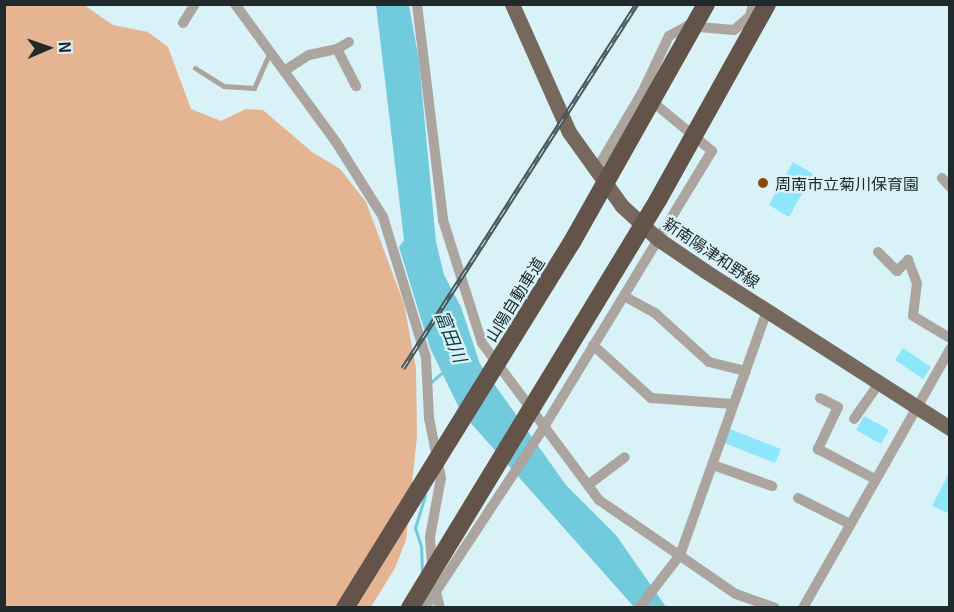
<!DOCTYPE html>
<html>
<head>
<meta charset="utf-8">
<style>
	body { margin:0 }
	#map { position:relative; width:954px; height:612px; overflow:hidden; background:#d8f2f7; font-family:Georgia,"Noto Sans JP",serif }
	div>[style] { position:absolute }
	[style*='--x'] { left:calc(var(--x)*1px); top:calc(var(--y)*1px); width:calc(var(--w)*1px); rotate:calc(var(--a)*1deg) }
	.green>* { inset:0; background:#e5b492 }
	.water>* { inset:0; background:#72cbdd }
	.stream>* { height:3px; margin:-1.5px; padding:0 1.5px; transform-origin:1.5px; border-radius:1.5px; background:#72cbdd }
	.building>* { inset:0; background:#8de6f9 }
	.service>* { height:5px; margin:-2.5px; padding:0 2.5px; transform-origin:2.5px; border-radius:2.5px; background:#aca49e }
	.minor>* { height:10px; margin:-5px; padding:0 5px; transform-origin:5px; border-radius:5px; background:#aca49e }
	.primary>* { height:15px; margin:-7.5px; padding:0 7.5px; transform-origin:7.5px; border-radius:7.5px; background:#77685e }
	.motorway>* { height:18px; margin:-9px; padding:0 9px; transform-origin:9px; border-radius:9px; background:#635348 }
	.rail>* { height:5px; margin-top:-2.5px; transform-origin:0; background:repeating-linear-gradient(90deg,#d8f2f7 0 9px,#49575a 0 18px); box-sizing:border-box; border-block:2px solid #49575a }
	.dots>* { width:16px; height:16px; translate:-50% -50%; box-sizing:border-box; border:3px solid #d8f2f7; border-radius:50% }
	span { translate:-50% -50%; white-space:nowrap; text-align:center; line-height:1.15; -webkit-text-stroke:4.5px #d8f2f7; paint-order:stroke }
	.poi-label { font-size:16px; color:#202a2c }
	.left { translate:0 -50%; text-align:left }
	.street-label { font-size:16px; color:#202a2c }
	.water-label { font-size:18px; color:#103a42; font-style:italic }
	.frame { position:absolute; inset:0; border:6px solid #202a2c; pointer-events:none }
	.north { position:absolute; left:18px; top:18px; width:60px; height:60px; -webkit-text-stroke:4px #d8f2f7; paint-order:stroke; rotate:88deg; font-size:16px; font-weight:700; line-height:24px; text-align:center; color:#202a2c }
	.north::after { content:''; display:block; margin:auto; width:21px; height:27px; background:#202a2c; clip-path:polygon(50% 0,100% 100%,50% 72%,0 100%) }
</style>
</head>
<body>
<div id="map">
	<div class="green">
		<div style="clip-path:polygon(4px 5px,84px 5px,113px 25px,148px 32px,168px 47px,191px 109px,221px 121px,246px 109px,263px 110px,312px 152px,340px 169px,366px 202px,404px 304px,416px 368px,417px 436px,406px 540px,395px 568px,371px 607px,5px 607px)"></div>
	</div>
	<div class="water">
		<div style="clip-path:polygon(376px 5px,409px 5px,419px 61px,436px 242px,444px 275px,461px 307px,480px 364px,566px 485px,616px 535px,666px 607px,634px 607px,461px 412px,430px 348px,399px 247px,404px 240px)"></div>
	</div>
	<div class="stream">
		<div style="--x:430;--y:383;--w:20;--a:-41"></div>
		<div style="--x:422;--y:573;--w:27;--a:-92"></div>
		<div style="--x:421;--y:546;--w:19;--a:-108"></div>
		<div style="--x:415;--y:528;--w:34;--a:-73"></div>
	</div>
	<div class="building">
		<div style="clip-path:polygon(793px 162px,813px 174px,789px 217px,769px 205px)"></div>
		<div style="clip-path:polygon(903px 348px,931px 367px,923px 379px,895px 360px)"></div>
		<div style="clip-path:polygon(864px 416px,889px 430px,881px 444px,856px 430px)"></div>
		<div style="clip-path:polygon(727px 428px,781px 449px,775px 463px,722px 442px)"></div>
		<div style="clip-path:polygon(950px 471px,950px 514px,932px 506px)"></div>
	</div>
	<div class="service">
		<div style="--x:195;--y:68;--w:34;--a:32"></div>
		<div style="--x:224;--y:86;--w:30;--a:4"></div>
		<div style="--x:254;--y:88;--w:39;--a:-66"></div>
	</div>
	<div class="minor">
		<div style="--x:235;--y:4;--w:171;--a:53.8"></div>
		<div style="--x:336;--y:142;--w:89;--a:57.9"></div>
		<div style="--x:383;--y:217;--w:147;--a:73"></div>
		<div style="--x:426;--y:358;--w:60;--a:87.1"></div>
		<div style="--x:429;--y:418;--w:61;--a:78.7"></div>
		<div style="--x:441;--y:478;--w:60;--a:100.6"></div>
		<div style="--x:430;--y:537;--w:32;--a:86"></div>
		<div style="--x:417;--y:4;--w:218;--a:83.1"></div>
		<div style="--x:443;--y:220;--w:129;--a:72.4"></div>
		<div style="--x:482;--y:343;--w:196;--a:53.3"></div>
		<div style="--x:599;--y:500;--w:166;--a:34.5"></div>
		<div style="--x:736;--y:594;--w:41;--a:19.7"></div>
		<div style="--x:183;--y:23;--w:22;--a:-58"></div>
		<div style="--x:349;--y:42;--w:14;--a:150"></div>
		<div style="--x:337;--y:49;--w:42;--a:62.8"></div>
		<div style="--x:284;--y:71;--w:30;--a:-33"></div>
		<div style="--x:309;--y:55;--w:29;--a:-12"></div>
		<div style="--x:595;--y:172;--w:92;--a:-59.3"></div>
		<div style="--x:942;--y:178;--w:12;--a:48"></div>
		<div style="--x:878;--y:252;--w:27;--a:45"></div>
		<div style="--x:897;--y:271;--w:16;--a:-45"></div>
		<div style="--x:908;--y:260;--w:25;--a:69"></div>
		<div style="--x:917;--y:283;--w:33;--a:97"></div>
		<div style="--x:913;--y:316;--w:43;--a:30.7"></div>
		<div style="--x:624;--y:296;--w:35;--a:29"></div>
		<div style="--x:655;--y:313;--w:73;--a:42.2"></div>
		<div style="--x:709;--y:362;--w:38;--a:14"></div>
		<div style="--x:593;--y:345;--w:79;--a:42.4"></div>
		<div style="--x:651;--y:398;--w:82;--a:4.2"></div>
		<div style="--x:820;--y:398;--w:20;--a:27"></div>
		<div style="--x:838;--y:407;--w:47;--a:115.5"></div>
		<div style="--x:818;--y:449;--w:64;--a:27.8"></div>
		<div style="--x:854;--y:419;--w:45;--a:-54.9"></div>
		<div style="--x:713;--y:465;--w:63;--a:19.6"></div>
		<div style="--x:588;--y:485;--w:46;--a:-37.1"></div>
		<div style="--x:798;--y:498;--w:58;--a:26.6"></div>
		<div style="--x:435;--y:588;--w:21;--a:76"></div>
		<div style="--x:425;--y:608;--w:211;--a:-56.6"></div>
		<div style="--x:541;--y:432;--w:329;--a:-58.7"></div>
		<div style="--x:712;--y:151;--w:91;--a:-140.4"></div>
		<div style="--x:642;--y:93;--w:63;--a:-64.7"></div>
		<div style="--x:669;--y:36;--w:21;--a:-29"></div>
		<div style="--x:687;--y:26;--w:47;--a:4.9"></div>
		<div style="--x:734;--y:30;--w:21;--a:-41"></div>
		<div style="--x:750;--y:16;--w:12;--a:-76"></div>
		<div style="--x:639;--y:608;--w:67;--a:-52.3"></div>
		<div style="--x:680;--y:555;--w:259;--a:-70.4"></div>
		<div style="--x:803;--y:608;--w:298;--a:-60.4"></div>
	</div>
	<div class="primary">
		<div style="--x:512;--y:4;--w:140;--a:66"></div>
		<div style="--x:569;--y:132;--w:91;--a:54.4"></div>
		<div style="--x:622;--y:206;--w:49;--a:42.5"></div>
		<div style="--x:658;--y:239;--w:57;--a:34.2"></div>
		<div style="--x:705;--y:271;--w:291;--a:32.7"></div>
	</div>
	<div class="motorway">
		<div style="--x:345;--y:608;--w:431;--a:-58.2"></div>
		<div style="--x:572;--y:242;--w:273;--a:-60.6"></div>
		<div style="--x:410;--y:608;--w:477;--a:-58.7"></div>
		<div style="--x:658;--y:200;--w:224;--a:-60.9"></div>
	</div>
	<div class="rail">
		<div style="--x:403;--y:368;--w:433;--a:-57.3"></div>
	</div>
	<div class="dots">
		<div style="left:763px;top:183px;background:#88490f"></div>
	</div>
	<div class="poi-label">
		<span class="left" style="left:775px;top:183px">周南市立菊川保育園</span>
	</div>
	<div class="street-label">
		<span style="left:712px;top:252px;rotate:34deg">新南陽津和野線</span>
		<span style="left:514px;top:299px;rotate:-58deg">山陽自動車道</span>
	</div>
	<div class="water-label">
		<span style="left:452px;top:336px;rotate:68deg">富田川</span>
	</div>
	<div class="frame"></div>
	<div class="north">N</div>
</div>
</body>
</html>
